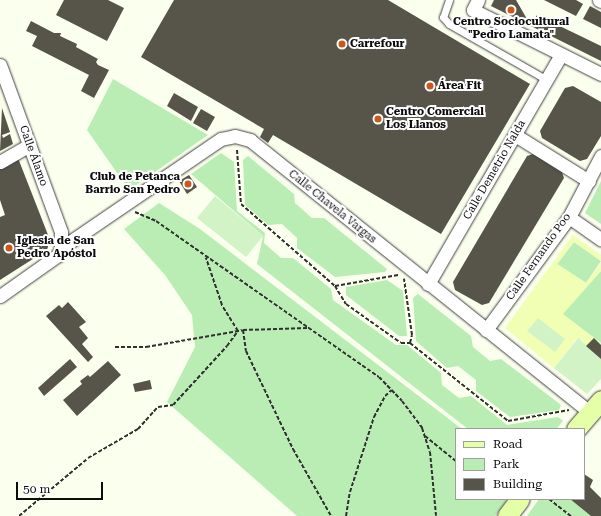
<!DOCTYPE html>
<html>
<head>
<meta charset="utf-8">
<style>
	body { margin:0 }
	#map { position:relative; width:601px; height:516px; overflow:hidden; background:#fbffed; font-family:"Roboto Serif",serif }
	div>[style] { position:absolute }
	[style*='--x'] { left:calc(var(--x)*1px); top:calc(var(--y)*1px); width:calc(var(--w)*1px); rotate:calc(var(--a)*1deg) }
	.green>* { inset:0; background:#baedb4 }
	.sand>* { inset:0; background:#f1ffb5 }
	.pitch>* { inset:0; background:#d1f3c6 }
	.building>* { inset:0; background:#575449 }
	.path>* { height:2px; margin-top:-1px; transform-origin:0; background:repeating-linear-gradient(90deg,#2f2f2f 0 4px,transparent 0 6px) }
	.roads { filter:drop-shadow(0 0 1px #404040) drop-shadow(0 0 1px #404040) }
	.lane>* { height:7px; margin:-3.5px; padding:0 3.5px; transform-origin:3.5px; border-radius:3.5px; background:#fff }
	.street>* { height:13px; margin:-6.5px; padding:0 6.5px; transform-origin:6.5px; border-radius:6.5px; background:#fff }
	.secondary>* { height:19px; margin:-9.5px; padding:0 9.5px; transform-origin:9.5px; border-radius:9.5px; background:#e5ffa8 }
	.dots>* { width:11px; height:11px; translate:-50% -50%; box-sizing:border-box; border:2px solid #fff; border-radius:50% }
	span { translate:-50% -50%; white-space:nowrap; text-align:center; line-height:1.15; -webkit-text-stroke:4px #fff; paint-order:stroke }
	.poi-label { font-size:11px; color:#0d0d0d; font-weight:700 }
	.left { translate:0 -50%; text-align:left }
	.right { translate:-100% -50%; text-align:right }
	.street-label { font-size:11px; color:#0d0d0d }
	.legend { position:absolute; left:455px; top:428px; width:130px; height:72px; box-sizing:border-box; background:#fff; border:1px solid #9e9e9e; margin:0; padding:5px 7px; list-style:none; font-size:12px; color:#0d0d0d }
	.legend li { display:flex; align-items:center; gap:8px; height:20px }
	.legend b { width:20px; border:1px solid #9e9e9e }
	.scale { position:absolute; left:16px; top:482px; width:87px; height:18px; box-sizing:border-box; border:2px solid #0d0d0d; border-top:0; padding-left:5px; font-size:12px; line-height:14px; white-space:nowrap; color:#0d0d0d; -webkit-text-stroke:3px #fff; paint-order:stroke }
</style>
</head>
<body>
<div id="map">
	<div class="green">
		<div style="clip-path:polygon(113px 79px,208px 135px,129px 190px,87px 130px)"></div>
		<div style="clip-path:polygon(221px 153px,234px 162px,237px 211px,265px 233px,264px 243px,281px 258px,293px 258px,331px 289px,333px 300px,396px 345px,407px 345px,441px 373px,442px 385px,459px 398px,471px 396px,507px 425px,558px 417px,563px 421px,556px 429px,468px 429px,257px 264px,263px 236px,191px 174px)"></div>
		<div style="clip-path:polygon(248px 156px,294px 194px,295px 203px,312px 218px,324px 218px,387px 269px,385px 272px,335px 277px,297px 248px,297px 238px,282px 224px,268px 225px,245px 205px,243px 160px)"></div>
		<div style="clip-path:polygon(601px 181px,601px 224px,585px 213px)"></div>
		<div style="clip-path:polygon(159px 203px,200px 229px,462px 429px,456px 429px,456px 499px,508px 499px,495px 516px,297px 516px,167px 402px,195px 347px,192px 315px,165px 275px,124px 229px)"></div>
		<div style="clip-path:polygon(574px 242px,601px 261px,586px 283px,557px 264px)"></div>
		<div style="clip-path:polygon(552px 263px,587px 286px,601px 271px,601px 343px,562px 315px)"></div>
		<div style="clip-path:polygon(387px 280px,403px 291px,407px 336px,399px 336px,346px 295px,346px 287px)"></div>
		<div style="clip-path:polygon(418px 294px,471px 336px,473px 347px,490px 361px,501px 359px,561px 405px,559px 410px,510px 417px,476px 391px,476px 380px,458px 366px,447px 368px,416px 341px,413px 298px)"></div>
		<div style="clip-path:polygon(539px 499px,570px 499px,591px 516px,527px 516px)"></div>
	</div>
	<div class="sand">
		<div style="clip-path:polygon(573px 235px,601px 255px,601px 261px,574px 242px,557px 264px,586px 283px,601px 263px,601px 271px,563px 314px,601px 343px,601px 359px,577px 338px,554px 368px,505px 328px)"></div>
	</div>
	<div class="pitch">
		<div style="clip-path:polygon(215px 196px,263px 236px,246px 257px,197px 218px)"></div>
		<div style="clip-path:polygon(538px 318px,565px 339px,555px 352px,527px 331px)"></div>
		<div style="clip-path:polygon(578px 338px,601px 359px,601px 379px,587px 394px,554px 368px)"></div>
	</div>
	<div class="building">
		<div style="clip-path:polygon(64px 0,108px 0,124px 8px,107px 41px,56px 15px)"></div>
		<div style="clip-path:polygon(174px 0,388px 0,530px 84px,441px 234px,273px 135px,268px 143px,260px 137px,264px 129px,141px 57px)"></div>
		<div style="clip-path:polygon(494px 0,516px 0,527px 19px,525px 23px,491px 6px)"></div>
		<div style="clip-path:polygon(544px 0,576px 0,583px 4px,576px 16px)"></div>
		<div style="clip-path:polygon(590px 6px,601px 12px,601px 28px,583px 19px)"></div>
		<div style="clip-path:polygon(537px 15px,601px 46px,601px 61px,531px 26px)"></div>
		<div style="clip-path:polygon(31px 21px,54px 33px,61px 33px,60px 36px,77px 44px,76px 47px,98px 59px,96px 62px,98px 65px,109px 70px,94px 98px,81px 91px,89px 75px,32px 46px,37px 36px,26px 31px)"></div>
		<div style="clip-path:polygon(573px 86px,601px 102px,601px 136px,587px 159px,580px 161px,542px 138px,540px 131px,565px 88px)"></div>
		<div style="clip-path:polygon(174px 93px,198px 107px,191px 121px,167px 106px)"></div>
		<div style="clip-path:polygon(2px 108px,10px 132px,2px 135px,3px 138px,10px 134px,13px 144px,0 151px)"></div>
		<div style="clip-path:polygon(201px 109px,215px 117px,207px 131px,193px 123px)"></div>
		<div style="clip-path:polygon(533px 154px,562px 172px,564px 178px,489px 303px,482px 305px,455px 290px,453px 282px,527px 156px)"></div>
		<div style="clip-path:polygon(18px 158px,50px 240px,47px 250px,0 280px,0 217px,5px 215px,0 200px,0 168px)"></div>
		<div style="clip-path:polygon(189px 175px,197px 187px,187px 194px,179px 181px)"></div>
		<div style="clip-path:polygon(68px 302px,86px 322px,79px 327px,88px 338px,82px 344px,93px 357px,88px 362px,46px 316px,59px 305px,62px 308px)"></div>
		<div style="clip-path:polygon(594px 338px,601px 345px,601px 359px,586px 346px)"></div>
		<div style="clip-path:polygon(70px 359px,77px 367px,44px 396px,38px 388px)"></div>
		<div style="clip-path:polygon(108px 361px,121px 375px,77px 416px,63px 400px,82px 384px,80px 381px,88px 375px,90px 377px)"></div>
		<div style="clip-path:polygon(150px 380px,152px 389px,135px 392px,133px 384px)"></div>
		<div style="clip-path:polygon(584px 474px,593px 480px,590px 487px,601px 498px,601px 516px,591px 516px,570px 499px,584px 499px)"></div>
	</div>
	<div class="path">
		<div style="--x:237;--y:150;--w:54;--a:85.8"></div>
		<div style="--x:241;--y:204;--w:125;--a:41.1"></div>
		<div style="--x:335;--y:286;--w:64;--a:-9.9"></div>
		<div style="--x:135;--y:212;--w:23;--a:23"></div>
		<div style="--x:156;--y:221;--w:272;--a:35"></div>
		<div style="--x:379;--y:377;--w:33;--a:46"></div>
		<div style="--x:402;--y:401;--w:34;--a:53"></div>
		<div style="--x:422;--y:428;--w:25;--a:72"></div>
		<div style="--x:430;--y:452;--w:64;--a:84.6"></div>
		<div style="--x:335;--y:286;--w:21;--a:59"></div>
		<div style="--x:346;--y:304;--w:67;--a:35.3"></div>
		<div style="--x:401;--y:343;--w:9;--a:0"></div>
		<div style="--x:410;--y:343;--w:8;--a:-76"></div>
		<div style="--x:412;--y:335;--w:57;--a:-98.1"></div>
		<div style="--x:243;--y:330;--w:21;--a:82"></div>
		<div style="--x:246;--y:351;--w:109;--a:64.4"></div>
		<div style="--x:293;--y:449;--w:77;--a:60.4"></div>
		<div style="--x:410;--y:343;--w:125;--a:38.5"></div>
		<div style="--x:508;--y:421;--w:62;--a:-10.2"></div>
		<div style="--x:115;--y:347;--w:31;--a:0"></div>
		<div style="--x:146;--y:347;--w:98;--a:-9.9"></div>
		<div style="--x:243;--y:330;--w:64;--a:-1.8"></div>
		<div style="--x:425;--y:436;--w:40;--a:39"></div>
		<div style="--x:549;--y:499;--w:28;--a:38"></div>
		<div style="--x:19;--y:516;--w:90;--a:-40"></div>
		<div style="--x:88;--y:458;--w:58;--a:-30.1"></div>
		<div style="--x:138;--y:429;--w:30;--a:-48"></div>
		<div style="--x:158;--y:407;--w:15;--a:-8"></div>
		<div style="--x:173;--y:405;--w:80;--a:-47.5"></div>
		<div style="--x:227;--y:346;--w:19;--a:-54"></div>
		<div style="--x:238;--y:331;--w:31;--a:-122"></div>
		<div style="--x:222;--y:305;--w:50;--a:-108.8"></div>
		<div style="--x:346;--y:516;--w:24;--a:-81"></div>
		<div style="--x:350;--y:492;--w:79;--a:-72.3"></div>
		<div style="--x:374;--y:417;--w:24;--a:-62"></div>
		<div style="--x:385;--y:396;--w:9;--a:-41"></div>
	</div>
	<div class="roads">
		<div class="lane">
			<div style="--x:449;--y:0;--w:18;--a:109"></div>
			<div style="--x:443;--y:17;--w:9;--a:49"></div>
			<div style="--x:449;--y:24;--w:113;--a:29.7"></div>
		</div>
		<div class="street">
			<div style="--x:478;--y:0;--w:11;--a:117"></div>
			<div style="--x:473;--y:10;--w:143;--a:26.6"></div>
			<div style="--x:599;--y:0;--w:2;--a:27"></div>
			<div style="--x:0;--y:65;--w:178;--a:69.9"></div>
			<div style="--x:61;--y:232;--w:16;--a:90"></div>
			<div style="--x:61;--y:248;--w:8;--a:113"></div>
			<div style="--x:58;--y:255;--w:71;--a:144.7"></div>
			<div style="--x:515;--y:135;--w:87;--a:31.9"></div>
			<div style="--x:0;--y:162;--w:34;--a:-30"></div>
			<div style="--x:569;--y:217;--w:39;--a:35"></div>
			<div style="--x:61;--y:248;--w:194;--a:-34.3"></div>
			<div style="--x:221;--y:139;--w:14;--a:-12"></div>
			<div style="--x:235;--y:136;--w:16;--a:15"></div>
			<div style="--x:250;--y:140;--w:435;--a:38.7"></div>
			<div style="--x:428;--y:284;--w:265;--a:-59.9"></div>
			<div style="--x:486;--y:330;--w:140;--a:-53.7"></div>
			<div style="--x:569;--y:217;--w:69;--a:-62.3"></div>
		</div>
		<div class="secondary">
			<div style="--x:576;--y:429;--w:38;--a:-49"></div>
			<div style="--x:507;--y:516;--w:21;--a:-53"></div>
		</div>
	</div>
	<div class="dots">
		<div style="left:511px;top:10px;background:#c8591a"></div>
		<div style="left:342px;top:44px;background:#c8591a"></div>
		<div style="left:430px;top:86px;background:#c8591a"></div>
		<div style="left:378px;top:119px;background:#c8591a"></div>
		<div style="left:188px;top:184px;background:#c8591a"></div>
		<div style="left:9px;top:248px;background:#c8591a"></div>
	</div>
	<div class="poi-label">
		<span style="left:511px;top:29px">Centro Sociocultural<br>"Pedro Lamata"</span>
		<span class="left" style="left:350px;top:44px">Carrefour</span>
		<span class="left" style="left:438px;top:86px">Área Fit</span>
		<span class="left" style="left:386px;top:119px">Centro Comercial<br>Los Llanos</span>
		<span class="right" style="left:180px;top:184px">Club de Petanca<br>Barrio San Pedro</span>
		<span class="left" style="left:17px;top:248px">Iglesia de San<br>Pedro Apóstol</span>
	</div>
	<div class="street-label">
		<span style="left:33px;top:156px;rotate:70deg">Calle Álamo</span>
		<span style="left:495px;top:170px;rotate:-60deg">Calle Demetrio Nalda</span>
		<span style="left:332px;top:207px;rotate:39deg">Calle Chavela Vargas</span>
		<span style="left:539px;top:257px;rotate:-55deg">Calle Fernando Poo</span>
	</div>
	<ul class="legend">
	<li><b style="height:5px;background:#e5ffa8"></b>Road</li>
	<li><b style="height:11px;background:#baedb4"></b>Park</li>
	<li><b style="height:11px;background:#575449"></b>Building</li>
	</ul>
	<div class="scale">50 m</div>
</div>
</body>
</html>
